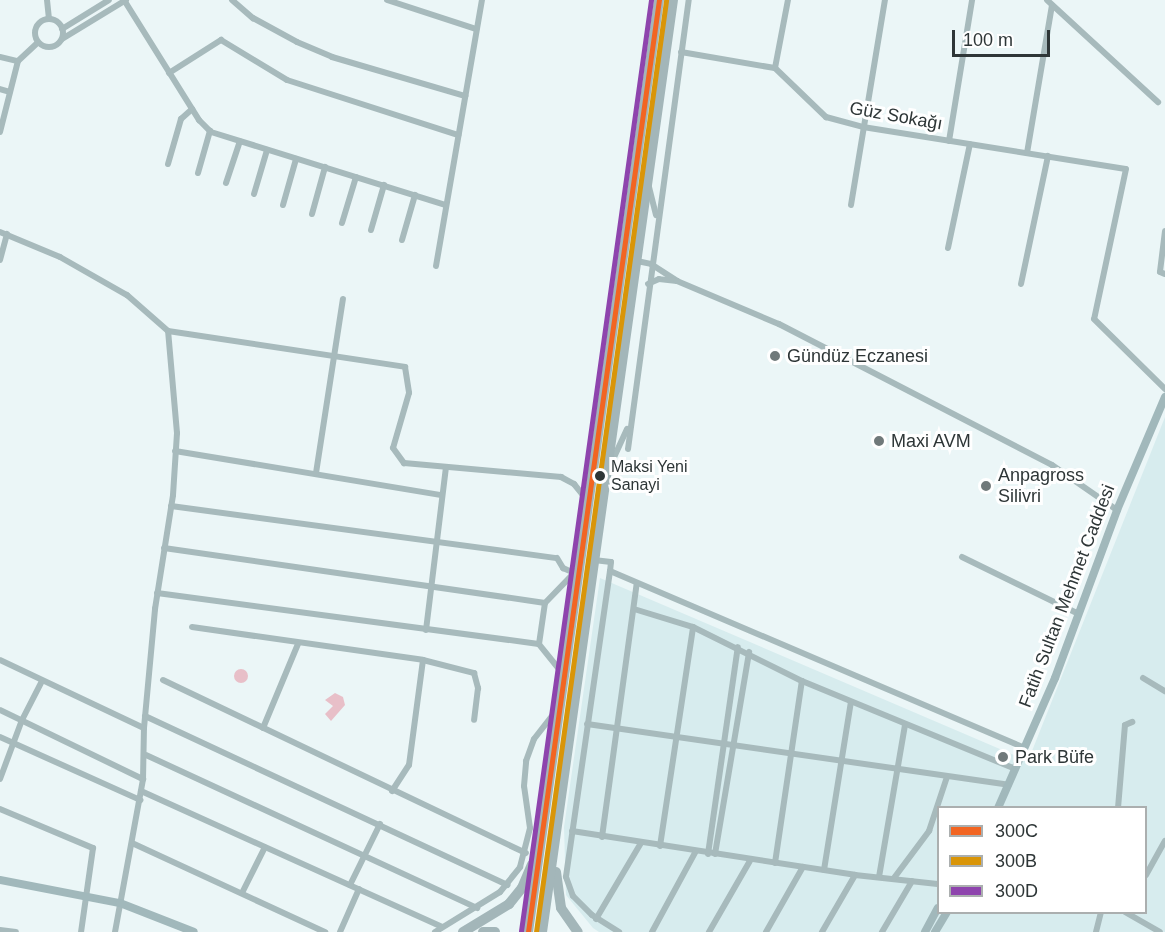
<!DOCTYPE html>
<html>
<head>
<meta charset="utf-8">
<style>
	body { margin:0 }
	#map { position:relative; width:1165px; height:932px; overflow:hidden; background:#ebf6f7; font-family:Arial,sans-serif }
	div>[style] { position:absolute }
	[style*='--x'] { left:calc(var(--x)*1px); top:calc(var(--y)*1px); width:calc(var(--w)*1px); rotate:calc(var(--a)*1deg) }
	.built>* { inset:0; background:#d7ecee }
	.water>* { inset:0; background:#e8bfc8 }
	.round { border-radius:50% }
	.street>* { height:6px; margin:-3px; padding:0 3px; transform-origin:3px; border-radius:3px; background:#a7babc }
	.street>.ring { margin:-3px; padding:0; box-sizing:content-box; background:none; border:6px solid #a7babc; border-radius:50% }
	.secondary>* { height:8px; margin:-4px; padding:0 4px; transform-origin:4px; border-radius:4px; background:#a1b8bb }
	.highway>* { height:10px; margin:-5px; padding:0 5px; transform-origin:5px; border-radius:5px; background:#a3b6b9 }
	.bus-1>* { height:4.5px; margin:-2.25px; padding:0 2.25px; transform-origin:2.25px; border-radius:2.25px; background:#f26522 }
	.bus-2>* { height:4.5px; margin:-2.25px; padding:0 2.25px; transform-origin:2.25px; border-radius:2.25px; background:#d99508 }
	.bus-3>* { height:4.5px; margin:-2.25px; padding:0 2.25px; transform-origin:2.25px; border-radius:2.25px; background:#8e44ad }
	.dots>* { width:16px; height:16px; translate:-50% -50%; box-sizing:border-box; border:3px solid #fff; border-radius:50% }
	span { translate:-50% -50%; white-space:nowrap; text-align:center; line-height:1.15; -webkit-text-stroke:6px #fff; paint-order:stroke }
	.bus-label { font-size:16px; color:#2e3637 }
	.left { translate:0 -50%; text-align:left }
	.street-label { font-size:18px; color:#2e3637 }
	.poi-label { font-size:18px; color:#2e3637 }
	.legend { position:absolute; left:937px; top:806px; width:210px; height:108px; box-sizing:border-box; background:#fff; border:2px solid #abafaf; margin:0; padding:8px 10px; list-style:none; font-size:18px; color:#2e3637 }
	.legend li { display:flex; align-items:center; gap:12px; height:30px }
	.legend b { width:30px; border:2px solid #abafaf }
	.scale { position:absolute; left:952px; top:30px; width:98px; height:27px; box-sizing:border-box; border:3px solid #2e3637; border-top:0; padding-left:8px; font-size:18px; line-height:21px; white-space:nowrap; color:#2e3637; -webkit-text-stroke:4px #fff; paint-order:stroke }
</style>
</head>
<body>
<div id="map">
	<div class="built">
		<div style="clip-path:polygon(evenodd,1165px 417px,1165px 932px,599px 932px,593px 928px,566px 895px,564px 827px,600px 578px,1028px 761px,1165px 417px,938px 808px,1146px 808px,1146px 912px,938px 912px,938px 808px)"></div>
	</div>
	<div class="water">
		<div class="round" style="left:234px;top:669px;width:14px;height:14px"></div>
		<div style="clip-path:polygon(335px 693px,343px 697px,345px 705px,331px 721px,325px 714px,333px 706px,325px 700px)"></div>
	</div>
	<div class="street">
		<div style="--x:47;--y:0;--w:19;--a:84"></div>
		<div style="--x:124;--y:0;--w:142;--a:58"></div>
		<div style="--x:199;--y:120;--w:17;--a:45"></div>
		<div style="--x:211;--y:132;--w:246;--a:17.3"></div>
		<div style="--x:232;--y:0;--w:28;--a:41"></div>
		<div style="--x:253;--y:18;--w:50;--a:28.6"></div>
		<div style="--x:297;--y:42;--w:38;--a:23"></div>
		<div style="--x:332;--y:57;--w:139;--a:16.3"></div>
		<div style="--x:387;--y:0;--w:94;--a:18"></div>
		<div style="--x:1047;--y:0;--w:151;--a:42.6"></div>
		<div class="ring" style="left:35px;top:19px;width:22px;height:22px"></div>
		<div style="--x:62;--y:29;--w:55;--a:-31.7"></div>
		<div style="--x:62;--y:39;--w:75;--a:-31.4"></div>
		<div style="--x:681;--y:52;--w:95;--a:9.7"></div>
		<div style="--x:775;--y:68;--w:71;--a:43.9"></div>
		<div style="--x:826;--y:117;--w:38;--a:15"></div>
		<div style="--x:863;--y:127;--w:266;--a:9.1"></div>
		<div style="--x:1126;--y:169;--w:153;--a:102"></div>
		<div style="--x:1094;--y:319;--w:100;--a:44.6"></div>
		<div style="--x:0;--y:57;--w:18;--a:13"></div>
		<div style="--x:775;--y:68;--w:69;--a:-79.2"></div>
		<div style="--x:169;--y:73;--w:62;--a:-32.4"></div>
		<div style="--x:221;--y:40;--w:77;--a:31.2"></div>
		<div style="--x:287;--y:80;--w:180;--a:17.8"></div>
		<div style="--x:0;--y:89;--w:10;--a:17"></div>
		<div style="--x:0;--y:132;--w:73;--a:-75.8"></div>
		<div style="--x:18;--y:61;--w:26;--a:-43"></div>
		<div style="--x:949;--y:141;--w:143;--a:-80.7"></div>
		<div style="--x:1027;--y:153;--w:150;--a:-80.4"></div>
		<div style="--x:168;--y:164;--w:47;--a:-73.9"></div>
		<div style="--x:181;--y:119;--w:15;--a:-42"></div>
		<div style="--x:198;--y:173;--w:44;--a:-74.1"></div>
		<div style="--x:226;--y:183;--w:44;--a:-71.6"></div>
		<div style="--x:649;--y:187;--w:29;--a:76"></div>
		<div style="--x:254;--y:194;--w:46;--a:-73.5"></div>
		<div style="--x:283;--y:205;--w:48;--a:-74.2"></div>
		<div style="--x:851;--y:205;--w:208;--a:-80.6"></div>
		<div style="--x:312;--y:214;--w:49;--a:-74.5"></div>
		<div style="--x:342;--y:223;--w:48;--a:-73.1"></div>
		<div style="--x:371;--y:230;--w:47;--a:-73.9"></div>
		<div style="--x:1165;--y:231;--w:41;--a:97"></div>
		<div style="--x:1160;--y:272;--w:5;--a:22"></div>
		<div style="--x:0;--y:232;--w:65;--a:22.6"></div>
		<div style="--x:60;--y:257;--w:77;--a:29.6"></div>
		<div style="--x:127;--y:295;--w:55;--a:41.3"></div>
		<div style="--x:168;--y:331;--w:240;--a:8.6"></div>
		<div style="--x:405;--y:367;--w:26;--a:81"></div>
		<div style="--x:409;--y:393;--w:57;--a:106.2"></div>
		<div style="--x:393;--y:448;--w:19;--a:54"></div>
		<div style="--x:404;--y:463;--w:158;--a:5.1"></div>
		<div style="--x:561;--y:477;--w:15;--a:28"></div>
		<div style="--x:574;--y:484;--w:22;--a:51"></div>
		<div style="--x:402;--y:240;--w:47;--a:-73.9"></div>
		<div style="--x:948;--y:248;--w:106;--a:-78.1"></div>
		<div style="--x:0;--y:260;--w:27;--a:-75"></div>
		<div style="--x:637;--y:261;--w:14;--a:12"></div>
		<div style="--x:651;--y:264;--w:31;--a:33"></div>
		<div style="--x:677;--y:281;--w:18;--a:-174"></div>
		<div style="--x:659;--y:279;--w:12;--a:156"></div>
		<div style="--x:436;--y:266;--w:270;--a:-80.2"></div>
		<div style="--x:677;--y:281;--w:111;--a:22.9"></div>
		<div style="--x:779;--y:324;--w:307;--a:27.3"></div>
		<div style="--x:1052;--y:465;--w:79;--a:34.7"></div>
		<div style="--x:1021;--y:284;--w:131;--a:-78.1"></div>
		<div style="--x:628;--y:449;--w:453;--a:-82.3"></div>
		<div style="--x:175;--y:451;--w:270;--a:9.4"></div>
		<div style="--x:610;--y:466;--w:41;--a:-65.3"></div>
		<div style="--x:316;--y:473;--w:176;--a:-81.2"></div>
		<div style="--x:171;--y:506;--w:389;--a:7.7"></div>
		<div style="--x:557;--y:558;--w:12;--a:59"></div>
		<div style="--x:563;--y:568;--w:12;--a:24"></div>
		<div style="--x:164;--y:548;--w:385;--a:8.2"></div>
		<div style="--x:962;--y:557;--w:130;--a:26"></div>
		<div style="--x:594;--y:560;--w:17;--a:7"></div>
		<div style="--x:611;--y:562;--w:9;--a:96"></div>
		<div style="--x:610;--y:571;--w:451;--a:23.1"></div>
		<div style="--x:610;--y:571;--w:309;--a:98.2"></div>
		<div style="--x:566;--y:877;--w:20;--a:70"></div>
		<div style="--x:573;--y:896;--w:27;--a:45"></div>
		<div style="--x:592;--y:915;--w:32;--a:32"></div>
		<div style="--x:157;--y:593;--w:385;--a:7.6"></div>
		<div style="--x:634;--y:609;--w:62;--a:17"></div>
		<div style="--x:693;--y:627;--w:122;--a:26.4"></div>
		<div style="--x:802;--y:681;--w:231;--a:22.4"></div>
		<div style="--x:192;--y:627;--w:233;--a:8.1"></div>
		<div style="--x:423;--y:660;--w:53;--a:14.3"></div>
		<div style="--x:474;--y:673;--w:16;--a:75"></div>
		<div style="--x:478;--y:688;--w:32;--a:97"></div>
		<div style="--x:426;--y:630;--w:164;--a:-83"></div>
		<div style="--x:0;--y:660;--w:159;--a:25.3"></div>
		<div style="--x:563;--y:674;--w:38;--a:-129"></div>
		<div style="--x:539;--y:644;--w:41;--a:-81.7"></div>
		<div style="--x:545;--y:603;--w:45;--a:-45.9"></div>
		<div style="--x:1143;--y:678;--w:26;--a:31"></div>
		<div style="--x:163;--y:680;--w:402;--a:25.5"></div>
		<div style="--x:0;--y:710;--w:159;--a:25.8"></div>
		<div style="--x:145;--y:716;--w:400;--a:25"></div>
		<div style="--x:587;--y:724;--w:426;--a:8.2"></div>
		<div style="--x:263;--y:728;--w:91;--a:-67.4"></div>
		<div style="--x:0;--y:737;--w:154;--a:24.2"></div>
		<div style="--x:146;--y:755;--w:365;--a:24.8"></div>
		<div style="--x:0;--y:779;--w:63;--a:-69.6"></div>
		<div style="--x:22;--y:720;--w:44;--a:-62.9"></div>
		<div style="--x:141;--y:791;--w:330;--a:24.3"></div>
		<div style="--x:392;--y:791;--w:31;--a:-57"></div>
		<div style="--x:409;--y:765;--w:106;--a:-82.4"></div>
		<div style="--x:1118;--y:808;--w:83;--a:-85.2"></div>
		<div style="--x:1125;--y:725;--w:8;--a:-23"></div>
		<div style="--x:0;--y:809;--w:101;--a:22.8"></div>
		<div style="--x:93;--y:848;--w:85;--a:98.1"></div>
		<div style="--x:572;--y:831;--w:286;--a:8.8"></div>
		<div style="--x:855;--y:875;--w:83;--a:6.2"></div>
		<div style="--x:602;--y:837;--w:256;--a:-82.2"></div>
		<div style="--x:132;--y:843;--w:213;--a:24.8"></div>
		<div style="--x:660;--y:846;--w:221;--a:-81.4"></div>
		<div style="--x:708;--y:854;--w:209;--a:-81.8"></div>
		<div style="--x:715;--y:854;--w:205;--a:-80.4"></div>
		<div style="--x:775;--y:863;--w:184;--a:-81.6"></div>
		<div style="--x:824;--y:870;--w:170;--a:-80.9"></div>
		<div style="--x:1146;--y:875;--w:39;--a:-61"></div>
		<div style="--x:879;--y:877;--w:154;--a:-80.3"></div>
		<div style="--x:894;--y:878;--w:59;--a:-53.3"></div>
		<div style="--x:929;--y:831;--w:57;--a:-71.6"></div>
		<div style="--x:350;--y:885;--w:68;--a:-63.8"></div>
		<div style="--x:242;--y:893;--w:51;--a:-63.4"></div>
		<div style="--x:1125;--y:912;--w:40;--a:29.7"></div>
		<div style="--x:596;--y:919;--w:88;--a:-59.4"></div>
		<div style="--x:0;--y:930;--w:16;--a:7"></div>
		<div style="--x:115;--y:932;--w:156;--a:-79.6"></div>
		<div style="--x:143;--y:779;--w:51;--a:-88.9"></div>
		<div style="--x:144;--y:728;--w:120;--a:-84.7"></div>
		<div style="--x:155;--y:609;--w:115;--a:-81"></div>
		<div style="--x:173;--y:495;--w:62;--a:-86.3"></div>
		<div style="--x:177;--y:433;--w:102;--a:-95"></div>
		<div style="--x:340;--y:932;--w:47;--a:-66.2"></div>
		<div style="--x:435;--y:932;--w:76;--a:-31.6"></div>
		<div style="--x:500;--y:892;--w:32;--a:-51"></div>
		<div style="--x:520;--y:867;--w:40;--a:-75.6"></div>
		<div style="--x:530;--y:828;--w:42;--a:-98.1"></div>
		<div style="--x:524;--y:786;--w:25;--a:-85"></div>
		<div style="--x:526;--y:761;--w:23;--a:-70"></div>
		<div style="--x:534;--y:739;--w:37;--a:-52"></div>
		<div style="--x:652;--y:932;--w:92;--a:-61.5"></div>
		<div style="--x:709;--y:932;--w:84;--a:-60.1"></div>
		<div style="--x:766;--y:932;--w:75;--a:-60.4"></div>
		<div style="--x:822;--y:932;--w:66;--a:-59.9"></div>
		<div style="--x:882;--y:932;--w:59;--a:-59.5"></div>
		<div style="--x:1096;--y:932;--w:21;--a:-76"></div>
	</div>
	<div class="secondary">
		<div style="--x:998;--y:808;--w:142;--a:-66.3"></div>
		<div style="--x:1055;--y:678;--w:179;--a:-69.7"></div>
		<div style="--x:1117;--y:510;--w:123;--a:-67"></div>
		<div style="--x:0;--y:880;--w:122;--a:10.9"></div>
		<div style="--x:120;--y:903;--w:79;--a:21.4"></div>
		<div style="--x:925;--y:932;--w:27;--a:-62"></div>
		<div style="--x:935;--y:932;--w:23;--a:-59"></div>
	</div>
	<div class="highway">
		<div style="--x:556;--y:872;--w:36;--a:82"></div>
		<div style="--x:561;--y:908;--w:29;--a:55"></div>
		<div style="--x:463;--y:932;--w:54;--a:-31.3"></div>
		<div style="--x:509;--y:904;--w:21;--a:-51"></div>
		<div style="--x:522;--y:888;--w:25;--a:-67"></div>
		<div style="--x:483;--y:932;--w:12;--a:0"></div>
		<div style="--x:528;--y:932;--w:941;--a:-82"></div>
		<div style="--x:542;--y:932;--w:941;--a:-82"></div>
	</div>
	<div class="bus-1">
		<div style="--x:528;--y:932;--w:941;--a:-82"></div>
	</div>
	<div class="bus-2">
		<div style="--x:536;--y:932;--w:940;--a:-82.05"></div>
	</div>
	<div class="bus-3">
		<div style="--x:521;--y:931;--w:940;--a:-82.05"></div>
	</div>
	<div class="dots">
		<div style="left:775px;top:356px;background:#70797a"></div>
		<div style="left:879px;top:441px;background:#70797a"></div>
		<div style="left:600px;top:476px;background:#2e3637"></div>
		<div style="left:986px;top:486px;background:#70797a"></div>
		<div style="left:1003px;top:757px;background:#70797a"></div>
	</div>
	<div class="bus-label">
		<span class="left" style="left:611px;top:476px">Maksi Yeni<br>Sanayi</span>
	</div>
	<div class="street-label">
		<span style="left:896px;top:116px;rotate:10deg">Güz Sokağı</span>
		<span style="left:1067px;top:596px;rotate:-69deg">Fatih Sultan Mehmet Caddesi</span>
	</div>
	<div class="poi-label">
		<span class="left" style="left:787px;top:356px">Gündüz Eczanesi</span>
		<span class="left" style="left:891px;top:441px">Maxi AVM</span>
		<span class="left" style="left:998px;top:486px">Anpagross<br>Silivri</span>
		<span class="left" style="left:1015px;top:757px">Park Büfe</span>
	</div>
	<ul class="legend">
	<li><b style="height:8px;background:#f26522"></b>300C</li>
	<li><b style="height:8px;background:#d99508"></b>300B</li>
	<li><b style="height:8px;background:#8e44ad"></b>300D</li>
	</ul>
	<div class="scale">100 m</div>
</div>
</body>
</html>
